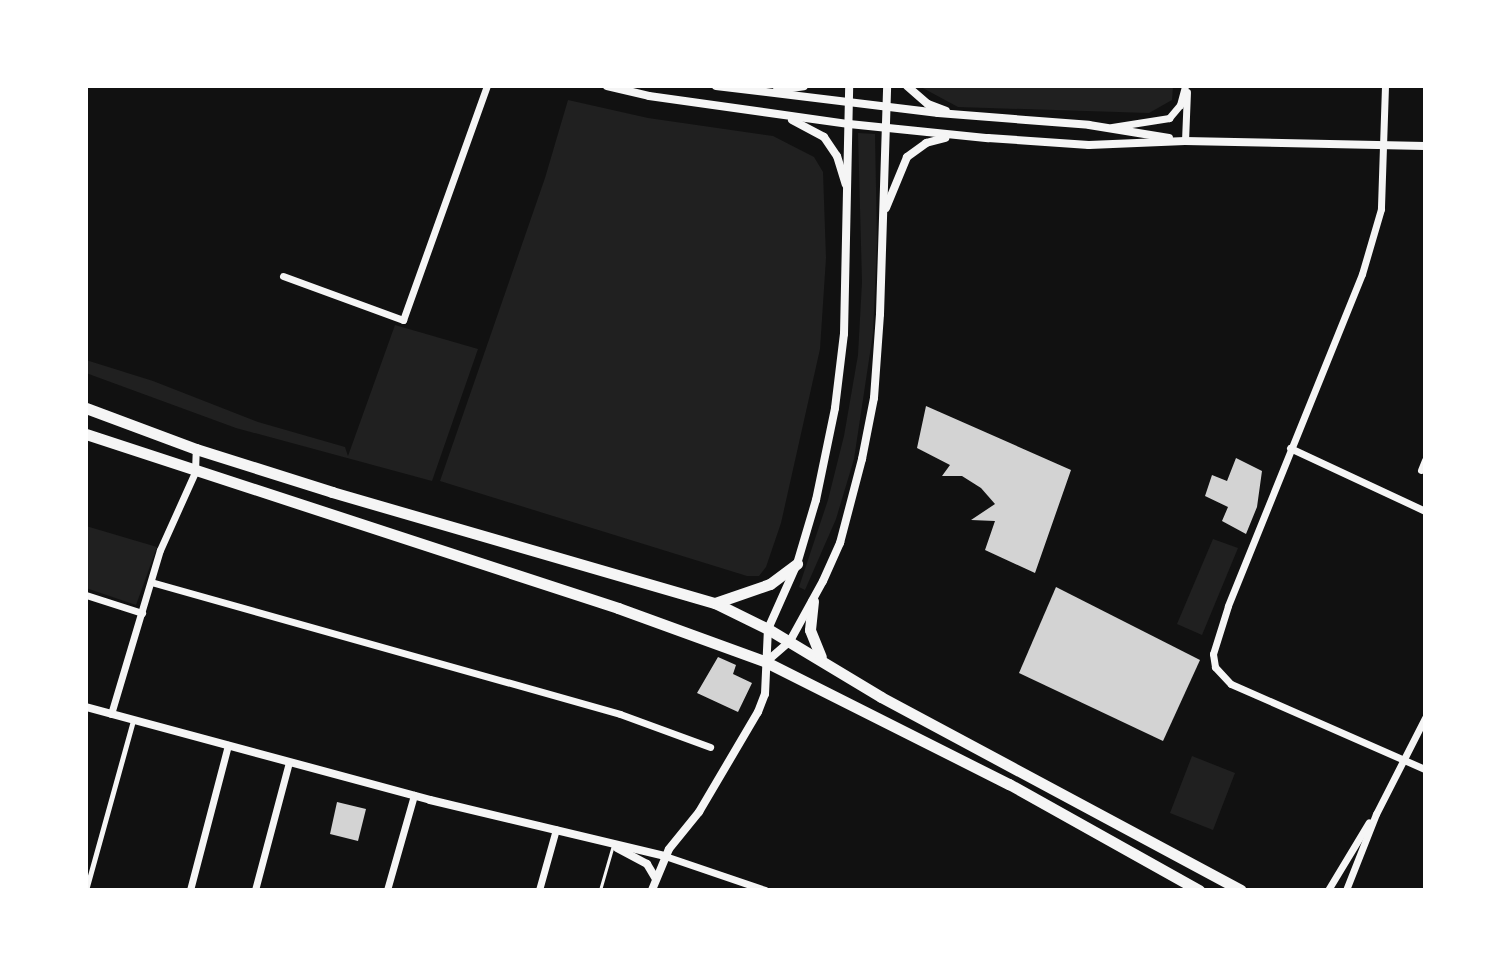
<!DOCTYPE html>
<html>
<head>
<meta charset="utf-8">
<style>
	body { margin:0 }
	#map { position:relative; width:1511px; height:976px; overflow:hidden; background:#111; font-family:Bitter,serif }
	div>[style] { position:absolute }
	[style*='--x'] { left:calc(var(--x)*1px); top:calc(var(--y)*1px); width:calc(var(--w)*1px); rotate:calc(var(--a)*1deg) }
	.green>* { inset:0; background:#202020 }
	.building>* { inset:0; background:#d3d3d3 }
	.service>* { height:3px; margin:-1.5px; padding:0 1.5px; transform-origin:1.5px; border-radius:1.5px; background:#f5f5f5 }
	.pedestrian>* { height:5px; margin:-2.5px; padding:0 2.5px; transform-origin:2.5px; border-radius:2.5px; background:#f5f5f5 }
	.minor>* { height:7px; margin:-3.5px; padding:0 3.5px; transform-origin:3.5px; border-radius:3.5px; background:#f5f5f5 }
	.tertiary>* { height:8px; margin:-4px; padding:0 4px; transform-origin:4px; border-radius:4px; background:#f5f5f5 }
	.trunk>* { height:11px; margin:-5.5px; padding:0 5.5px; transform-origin:5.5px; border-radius:5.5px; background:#f5f5f5 }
	span { translate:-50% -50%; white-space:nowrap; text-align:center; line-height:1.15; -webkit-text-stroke:7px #fff; paint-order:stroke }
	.frame { position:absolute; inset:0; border:88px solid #fff; pointer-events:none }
</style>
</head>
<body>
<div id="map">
	<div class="green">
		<div style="clip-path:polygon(919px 86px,1173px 86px,1172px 100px,1149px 113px,958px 107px)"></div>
		<div style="clip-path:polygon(568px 100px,648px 118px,773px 136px,814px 157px,823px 172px,826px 258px,820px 349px,781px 523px,766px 567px,759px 576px,747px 576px,440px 481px,545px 178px)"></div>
		<div style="clip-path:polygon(858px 133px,875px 134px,877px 243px,873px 333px,854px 459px,836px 519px,805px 590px,799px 587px,828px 500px,844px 436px,858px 355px,862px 282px)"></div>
		<div style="clip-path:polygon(395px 325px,478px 349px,432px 481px,236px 428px,86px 373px,86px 360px,153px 381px,258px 422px,345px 447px,348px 456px)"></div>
		<div style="clip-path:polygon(86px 526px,157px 547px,136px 605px,86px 588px)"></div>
		<div style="clip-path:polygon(1213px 539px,1238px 548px,1202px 635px,1177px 624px)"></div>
		<div style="clip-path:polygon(1192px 756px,1235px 773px,1213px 830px,1170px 813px)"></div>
	</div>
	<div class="building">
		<div style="clip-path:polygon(926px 406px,1071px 470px,1035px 573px,985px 550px,995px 521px,971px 520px,995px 504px,981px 488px,962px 476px,942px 476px,950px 465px,917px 448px)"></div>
		<div style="clip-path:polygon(1236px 458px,1262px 471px,1257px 507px,1246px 534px,1222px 521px,1228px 507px,1205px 496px,1212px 475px,1227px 481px)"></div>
		<div style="clip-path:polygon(1056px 587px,1200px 660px,1163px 741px,1019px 673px)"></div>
		<div style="clip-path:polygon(718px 657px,736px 665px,733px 674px,752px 683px,738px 712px,697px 693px)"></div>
		<div style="clip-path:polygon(337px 802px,366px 809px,358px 841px,330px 834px)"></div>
	</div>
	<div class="service">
		<div style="--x:600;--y:890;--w:47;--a:-73.9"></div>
	</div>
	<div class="pedestrian">
		<div style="--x:86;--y:890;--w:176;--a:-74.5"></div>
	</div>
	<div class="minor">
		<div style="--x:1385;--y:86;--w:123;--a:91.9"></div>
		<div style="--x:1381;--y:209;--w:68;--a:106.3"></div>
		<div style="--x:1362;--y:274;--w:358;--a:112"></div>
		<div style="--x:1228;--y:606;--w:50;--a:107.4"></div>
		<div style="--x:1213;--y:654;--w:13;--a:81"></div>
		<div style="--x:1215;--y:667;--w:23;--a:47"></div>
		<div style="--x:1231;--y:684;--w:212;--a:23.7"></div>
		<div style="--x:1112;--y:127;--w:58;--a:-9"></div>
		<div style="--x:1169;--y:118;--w:17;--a:-50"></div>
		<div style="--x:1180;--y:105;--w:20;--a:-75"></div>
		<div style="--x:1185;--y:141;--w:49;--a:-87.7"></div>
		<div style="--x:283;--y:276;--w:128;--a:20.1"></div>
		<div style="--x:403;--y:320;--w:249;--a:-70.3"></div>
		<div style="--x:1290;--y:448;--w:149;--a:25"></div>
		<div style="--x:1421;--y:470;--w:11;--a:-68"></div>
		<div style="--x:151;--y:582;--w:487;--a:15.7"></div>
		<div style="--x:620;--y:714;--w:96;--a:20.1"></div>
		<div style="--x:86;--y:595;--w:59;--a:17.8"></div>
		<div style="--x:111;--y:714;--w:171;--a:-73.4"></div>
		<div style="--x:160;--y:550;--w:85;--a:-65.8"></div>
		<div style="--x:195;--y:472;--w:23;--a:-88"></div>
		<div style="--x:665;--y:856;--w:106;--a:18.8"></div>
		<div style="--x:190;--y:890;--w:150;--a:-75.3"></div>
		<div style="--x:255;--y:890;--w:132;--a:-75.1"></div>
		<div style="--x:387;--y:890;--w:99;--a:-74.1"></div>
		<div style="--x:539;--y:890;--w:63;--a:-74.4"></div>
		<div style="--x:1328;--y:890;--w:79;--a:-58.9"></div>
		<div style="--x:1346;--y:890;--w:82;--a:-68.5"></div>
		<div style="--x:1376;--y:814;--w:108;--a:-63"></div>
	</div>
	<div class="tertiary">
		<div style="--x:607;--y:86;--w:43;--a:13.4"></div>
		<div style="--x:649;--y:96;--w:202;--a:8"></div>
		<div style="--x:849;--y:124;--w:140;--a:5.8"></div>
		<div style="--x:988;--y:138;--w:101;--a:4"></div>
		<div style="--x:1089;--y:145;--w:96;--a:-2.4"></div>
		<div style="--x:1185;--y:141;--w:240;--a:1.2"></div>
		<div style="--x:716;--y:86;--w:224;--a:6.9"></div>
		<div style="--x:938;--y:113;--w:151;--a:4.5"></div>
		<div style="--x:1089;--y:125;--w:81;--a:9.2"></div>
		<div style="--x:907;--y:86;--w:28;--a:41"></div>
		<div style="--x:928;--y:104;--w:19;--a:21"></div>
		<div style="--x:777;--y:90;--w:27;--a:-8"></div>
		<div style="--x:792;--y:120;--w:36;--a:28"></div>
		<div style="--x:824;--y:137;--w:23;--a:56"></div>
		<div style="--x:837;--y:156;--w:30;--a:73"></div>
		<div style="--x:886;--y:208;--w:55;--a:-67.6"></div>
		<div style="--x:907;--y:157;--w:24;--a:-36"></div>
		<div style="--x:926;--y:143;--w:20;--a:-15"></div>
		<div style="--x:766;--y:662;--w:32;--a:-41"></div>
		<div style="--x:790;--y:641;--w:68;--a:-61.2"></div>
		<div style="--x:823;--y:581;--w:42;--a:-65.9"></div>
		<div style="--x:840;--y:543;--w:87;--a:-75.3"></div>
		<div style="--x:862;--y:459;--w:62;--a:-78.9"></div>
		<div style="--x:874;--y:398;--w:84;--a:-85.9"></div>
		<div style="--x:880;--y:314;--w:228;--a:-88.2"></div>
		<div style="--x:86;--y:707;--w:356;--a:15.1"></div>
		<div style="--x:430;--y:800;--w:242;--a:13.4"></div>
		<div style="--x:617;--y:848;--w:34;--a:28"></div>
		<div style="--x:647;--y:864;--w:17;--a:59"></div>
		<div style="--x:652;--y:890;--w:44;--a:-67.5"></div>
		<div style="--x:669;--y:849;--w:48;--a:-51"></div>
		<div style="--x:699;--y:812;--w:116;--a:-59.5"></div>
		<div style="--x:758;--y:712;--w:19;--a:-69"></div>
		<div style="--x:765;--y:694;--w:65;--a:-87.4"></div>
		<div style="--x:768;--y:629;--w:71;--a:-66"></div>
		<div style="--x:797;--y:564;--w:67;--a:-73.5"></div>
		<div style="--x:816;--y:500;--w:94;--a:-78.3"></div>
		<div style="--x:835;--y:408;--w:75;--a:-83.1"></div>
		<div style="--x:844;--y:334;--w:248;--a:-88.8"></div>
	</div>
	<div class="trunk">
		<div style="--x:86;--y:408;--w:117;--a:20.4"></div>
		<div style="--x:196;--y:449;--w:143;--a:17.5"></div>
		<div style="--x:332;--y:492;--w:399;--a:16.2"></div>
		<div style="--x:715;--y:603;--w:59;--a:26.1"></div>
		<div style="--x:768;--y:629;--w:132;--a:31"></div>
		<div style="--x:881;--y:697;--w:408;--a:28.2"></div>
		<div style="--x:86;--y:434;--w:560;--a:18.11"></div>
		<div style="--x:618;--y:608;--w:158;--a:20"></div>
		<div style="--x:766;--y:662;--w:272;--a:26.7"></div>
		<div style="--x:1009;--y:784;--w:218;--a:29.2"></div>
		<div style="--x:813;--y:601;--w:29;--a:96"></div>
		<div style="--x:810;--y:630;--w:29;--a:68"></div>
		<div style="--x:715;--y:603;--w:58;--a:-19.1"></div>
		<div style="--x:770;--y:584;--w:34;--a:-37"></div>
	</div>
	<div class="frame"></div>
</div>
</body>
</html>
